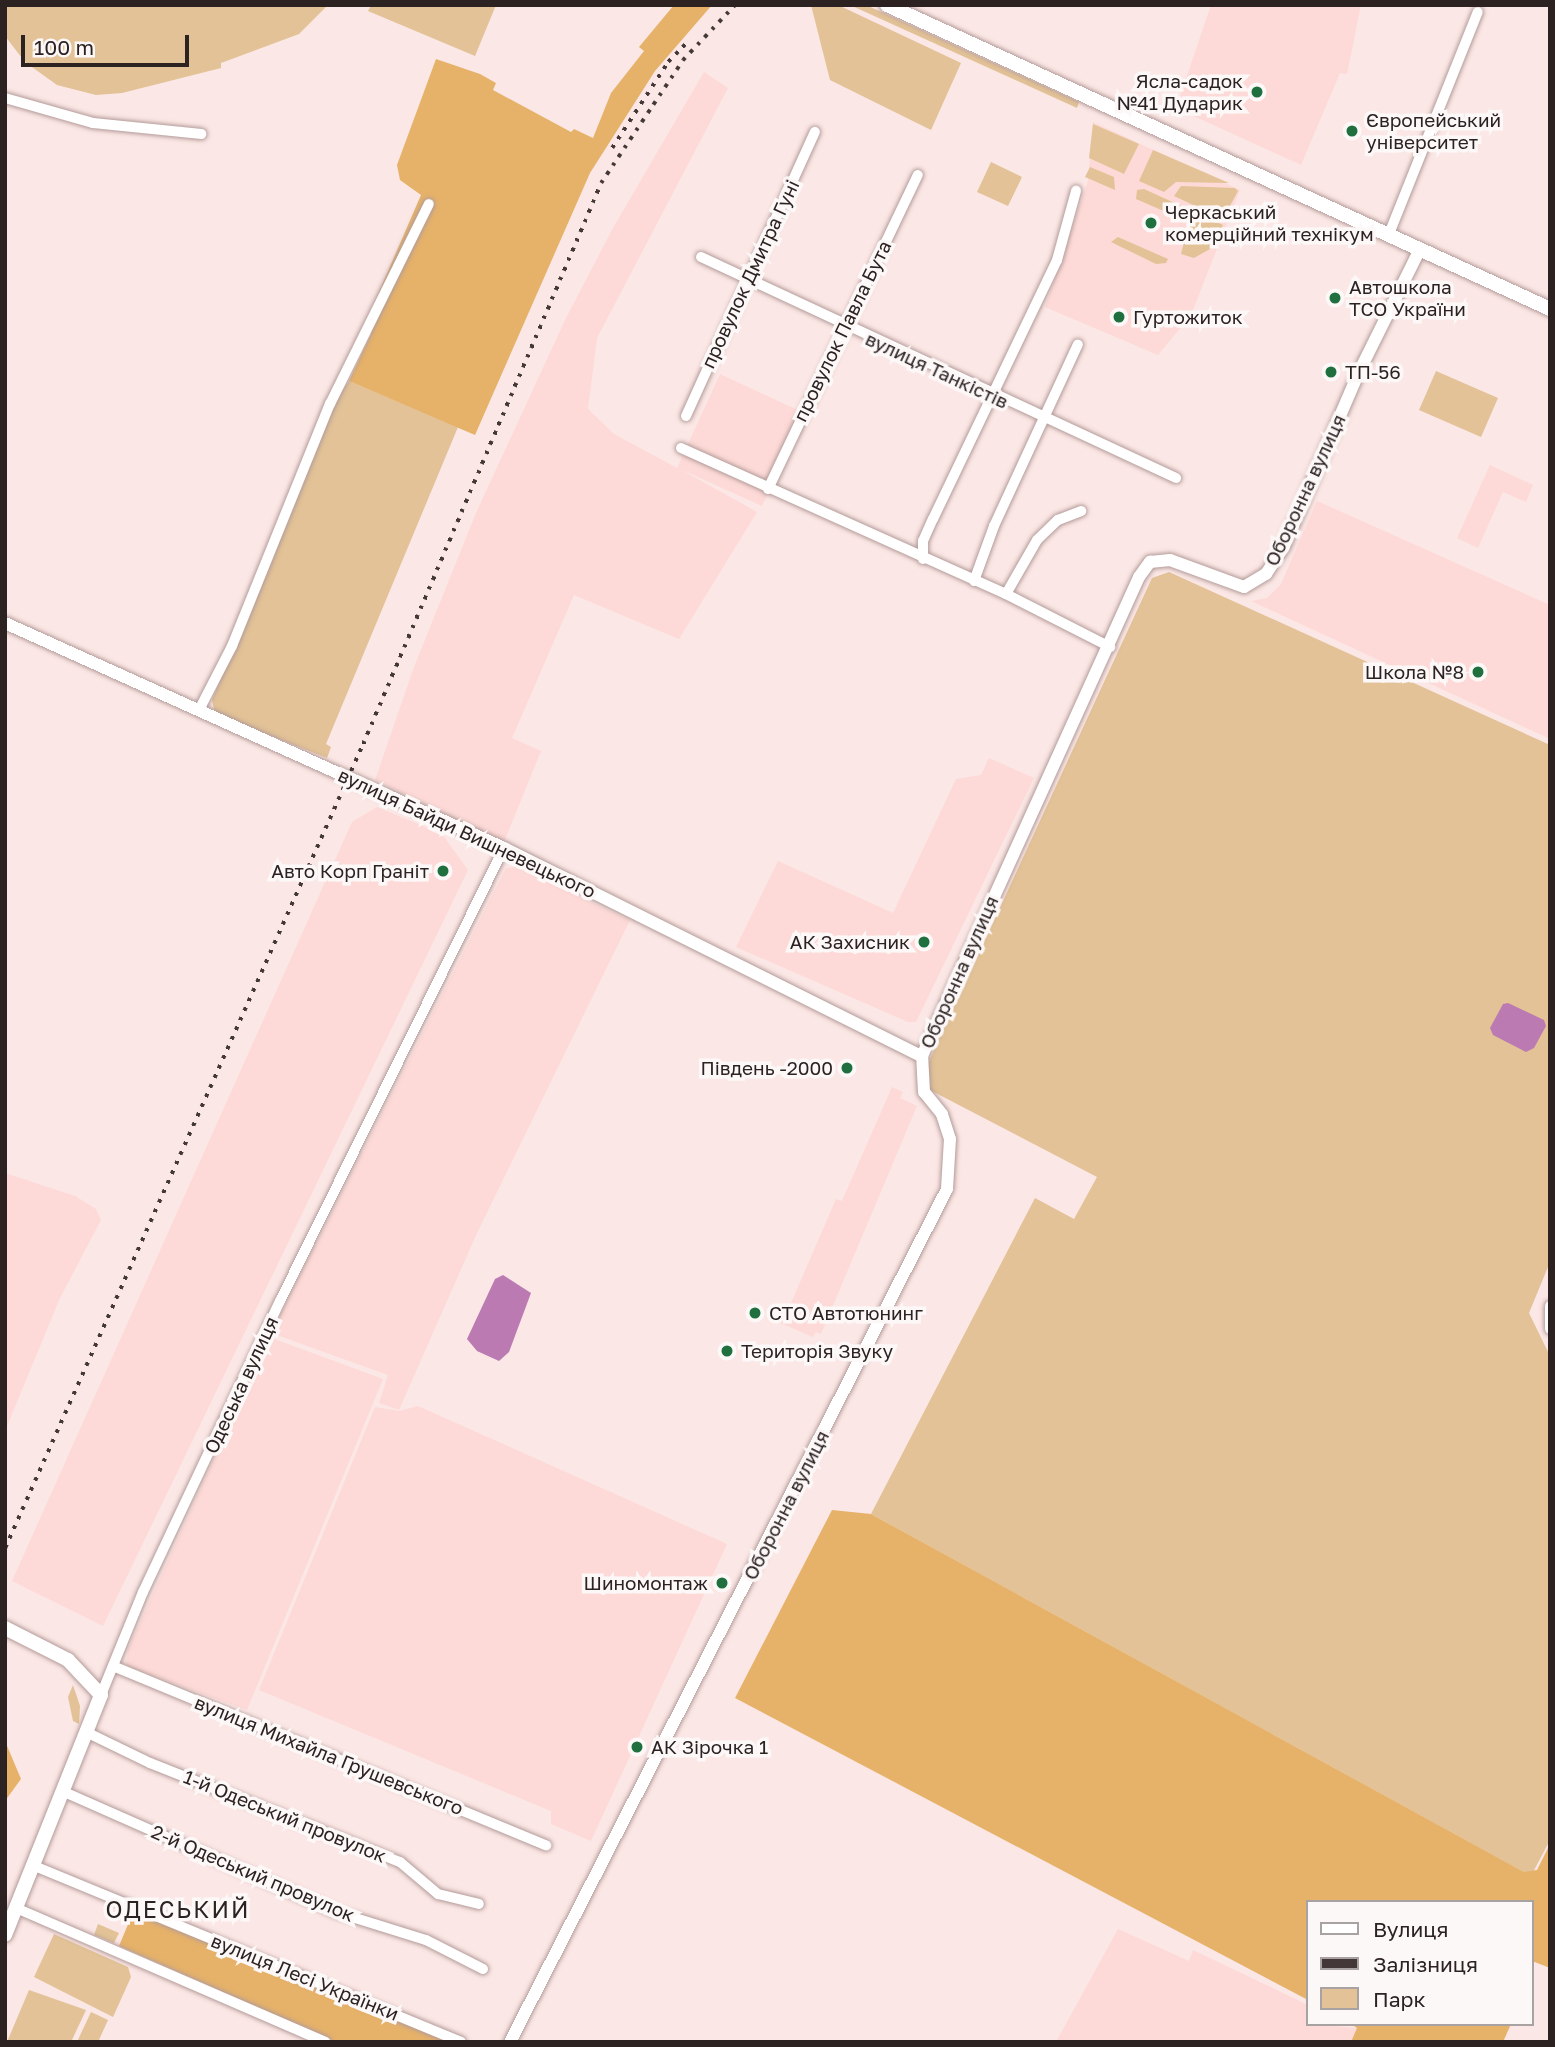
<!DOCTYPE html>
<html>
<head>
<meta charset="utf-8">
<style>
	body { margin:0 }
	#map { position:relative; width:1555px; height:2047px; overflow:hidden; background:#fbe7e5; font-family:"Golos Text",sans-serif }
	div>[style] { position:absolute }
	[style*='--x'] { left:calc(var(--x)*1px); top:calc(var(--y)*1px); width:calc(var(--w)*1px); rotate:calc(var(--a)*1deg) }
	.built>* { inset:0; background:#fddad7 }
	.green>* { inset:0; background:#e2c296 }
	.forest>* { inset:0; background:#e6b269 }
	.water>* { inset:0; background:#bb7ab1 }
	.roads { filter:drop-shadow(0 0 2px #b39b99) drop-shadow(0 0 2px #b39b99) }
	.minor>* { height:10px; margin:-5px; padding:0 5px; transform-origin:5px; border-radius:5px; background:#fff }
	.tertiary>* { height:12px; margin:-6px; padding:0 6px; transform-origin:6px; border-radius:6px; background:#fff }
	.secondary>* { height:14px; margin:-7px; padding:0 7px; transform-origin:7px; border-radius:7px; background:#fff }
	.rail>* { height:3.5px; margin-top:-1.75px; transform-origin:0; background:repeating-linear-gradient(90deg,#433837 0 3.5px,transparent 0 10.5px) }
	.dots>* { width:19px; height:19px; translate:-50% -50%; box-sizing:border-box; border:4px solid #fdf8f8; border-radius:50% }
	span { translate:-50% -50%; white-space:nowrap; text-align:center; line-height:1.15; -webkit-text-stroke:7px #fdf8f8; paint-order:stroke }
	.poi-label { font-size:19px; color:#2c2222 }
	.right { translate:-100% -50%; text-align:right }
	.left { translate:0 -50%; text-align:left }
	.street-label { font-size:19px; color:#2c2222 }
	.quarter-label { font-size:23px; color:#2c2222; letter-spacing:2px }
	.frame { position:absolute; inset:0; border:7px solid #2c2222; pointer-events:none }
	.legend { position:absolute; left:1306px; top:1900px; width:228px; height:126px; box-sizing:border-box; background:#fdf8f8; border:2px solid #a9a2a2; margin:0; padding:9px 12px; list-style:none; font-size:21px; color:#2c2222 }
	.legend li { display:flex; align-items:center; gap:14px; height:35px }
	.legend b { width:35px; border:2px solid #a9a2a2 }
	.scale { position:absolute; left:21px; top:35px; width:168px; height:32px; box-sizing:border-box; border:4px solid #2c2222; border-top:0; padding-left:9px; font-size:21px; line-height:24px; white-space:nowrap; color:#2c2222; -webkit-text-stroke:5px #fdf8f8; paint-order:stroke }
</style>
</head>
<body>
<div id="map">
	<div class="built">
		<div style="clip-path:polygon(1211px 5px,1361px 5px,1347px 74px,1340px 73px,1301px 165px,1176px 108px)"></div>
		<div style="clip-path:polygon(704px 72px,728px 88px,597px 338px,588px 409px,614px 434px,677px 468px,720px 374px,804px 413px,762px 506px,680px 469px,757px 512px,679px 639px,574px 595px,512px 738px,541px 751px,504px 842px,375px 780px,414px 667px,476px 513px,566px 318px,613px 228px)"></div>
		<div style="clip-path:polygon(1093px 122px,1240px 190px,1191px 315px,1158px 355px,1045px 307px,1088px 181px)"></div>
		<div style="clip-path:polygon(1490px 465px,1533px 485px,1526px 502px,1503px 492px,1478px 548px,1457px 538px)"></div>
		<div style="clip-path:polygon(1317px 501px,1550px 605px,1550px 739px,1251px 601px,1267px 598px,1281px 584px)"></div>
		<div style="clip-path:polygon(989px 758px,1034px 778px,916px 1022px,908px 1022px,736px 947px,778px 861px,893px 913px,956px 779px,981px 775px)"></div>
		<div style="clip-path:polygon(377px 807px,442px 834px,468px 870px,103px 1626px,12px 1581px,352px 822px)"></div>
		<div style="clip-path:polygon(515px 867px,630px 920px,477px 1233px,399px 1410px,379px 1403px,388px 1375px,271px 1333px,506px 868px)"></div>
		<div style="clip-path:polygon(892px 1087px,903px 1092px,900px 1098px,917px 1106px,821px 1334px,816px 1332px,813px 1337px,778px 1322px,783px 1308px,788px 1310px,836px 1199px,842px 1201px)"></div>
		<div style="clip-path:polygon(5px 1173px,75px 1196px,96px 1209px,101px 1220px,60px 1298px,5px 1431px)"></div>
		<div style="clip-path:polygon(269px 1337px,383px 1379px,247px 1710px,126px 1666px,128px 1649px)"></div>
		<div style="clip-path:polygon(418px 1406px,727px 1544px,591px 1841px,551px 1824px,551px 1811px,259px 1690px,375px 1407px,399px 1411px)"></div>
		<div style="clip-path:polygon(1118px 1929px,1189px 1961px,1193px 1950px,1308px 2005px,1308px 2024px,1357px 2028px,1351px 2042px,1056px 2042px)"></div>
	</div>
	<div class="green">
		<div style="clip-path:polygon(5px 5px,328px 5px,299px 34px,221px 63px,221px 68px,122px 93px,96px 95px,57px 85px,25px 62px,5px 36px)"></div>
		<div style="clip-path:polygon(371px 5px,496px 5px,475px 56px,368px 11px)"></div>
		<div style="clip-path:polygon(811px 5px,838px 5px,961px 63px,931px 130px,830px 80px)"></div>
		<div style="clip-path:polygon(850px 5px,866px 5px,1079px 102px,1077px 108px)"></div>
		<div style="clip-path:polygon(1093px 124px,1139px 144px,1124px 174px,1089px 158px)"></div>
		<div style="clip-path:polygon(1153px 150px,1229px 183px,1176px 182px,1164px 192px,1139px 181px)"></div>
		<div style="clip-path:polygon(991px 162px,1022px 177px,1008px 206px,977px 192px)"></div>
		<div style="clip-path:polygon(1090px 167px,1114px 177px,1115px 190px,1085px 177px)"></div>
		<div style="clip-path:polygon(1181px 186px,1235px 188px,1238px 191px,1223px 219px,1174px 196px)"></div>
		<div style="clip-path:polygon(1144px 189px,1223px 225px,1210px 249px,1194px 258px,1181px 254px,1189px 222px,1136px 199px,1137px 190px)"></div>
		<div style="clip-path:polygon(1118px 237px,1168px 259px,1166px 263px,1156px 264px,1111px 242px)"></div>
		<div style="clip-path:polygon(1436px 371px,1498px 398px,1481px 437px,1419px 410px)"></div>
		<div style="clip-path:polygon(349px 381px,458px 427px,326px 744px,331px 747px,327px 758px,215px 714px,212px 700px,332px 405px)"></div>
		<div style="clip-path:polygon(1169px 572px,1550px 745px,1550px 1262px,1529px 1313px,1550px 1356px,1550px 1840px,1531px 1876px,871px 1514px,1035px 1198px,1074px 1219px,1097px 1177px,930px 1090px,925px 1070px,1152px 578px)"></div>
		<div style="clip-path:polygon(73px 1685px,80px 1706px,79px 1724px,73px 1721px,68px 1697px)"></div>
		<div style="clip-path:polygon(98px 1924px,119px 1933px,114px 1943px,94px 1935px)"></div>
		<div style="clip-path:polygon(54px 1934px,128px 1967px,131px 1977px,113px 2017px,34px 1977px)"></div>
		<div style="clip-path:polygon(29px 1990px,86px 2010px,71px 2042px,7px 2042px)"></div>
		<div style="clip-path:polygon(91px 2012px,108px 2020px,98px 2042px,77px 2042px)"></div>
	</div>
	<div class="forest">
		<div style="clip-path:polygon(674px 5px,712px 5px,655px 71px,590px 173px,475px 435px,349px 381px,371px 334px,363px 329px,421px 195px,400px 180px,397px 165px,436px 59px,480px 74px,496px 83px,493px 90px,571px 132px,574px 129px,593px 138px,611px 93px,644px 51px,639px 47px)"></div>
		<div style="clip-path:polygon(832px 1510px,871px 1514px,1524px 1872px,1537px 1870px,1550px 1844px,1550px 1968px,1532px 1961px,1532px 1902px,1308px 1902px,1308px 2000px,735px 1698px)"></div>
		<div style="clip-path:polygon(5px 1741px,21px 1779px,5px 1801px)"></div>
		<div style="clip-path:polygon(134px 1910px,454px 2042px,336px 2042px,119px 1946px)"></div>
		<div style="clip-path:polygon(1351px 2024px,1511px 2024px,1503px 2042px,1351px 2042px,1357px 2028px)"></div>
	</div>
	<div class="water">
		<div style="clip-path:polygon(1508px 1003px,1544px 1020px,1546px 1026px,1534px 1048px,1526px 1052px,1493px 1035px,1490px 1028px,1503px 1004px)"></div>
		<div style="clip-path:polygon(503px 1275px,531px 1293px,509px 1352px,499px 1361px,477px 1351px,467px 1339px,495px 1279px)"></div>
	</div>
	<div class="roads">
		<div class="minor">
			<div style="--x:5;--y:98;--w:91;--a:15.9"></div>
			<div style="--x:93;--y:123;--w:109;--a:5.8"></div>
			<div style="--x:1389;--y:234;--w:239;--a:-68.2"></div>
			<div style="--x:701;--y:257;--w:524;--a:24.95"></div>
			<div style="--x:686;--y:416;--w:312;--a:-65.6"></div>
			<div style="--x:681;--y:448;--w:356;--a:24.2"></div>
			<div style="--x:1006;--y:594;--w:117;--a:27"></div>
			<div style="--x:768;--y:489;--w:348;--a:-64.5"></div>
			<div style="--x:923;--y:559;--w:18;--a:-90"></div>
			<div style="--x:923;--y:541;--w:24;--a:-66"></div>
			<div style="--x:933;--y:519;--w:287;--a:-64.4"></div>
			<div style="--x:1057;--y:260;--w:72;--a:-74.6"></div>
			<div style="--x:974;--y:581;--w:59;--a:-70"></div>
			<div style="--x:994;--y:526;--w:200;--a:-65.2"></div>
			<div style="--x:1006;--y:594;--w:62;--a:-60.1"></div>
			<div style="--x:1037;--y:540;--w:29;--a:-44"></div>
			<div style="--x:1058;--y:520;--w:25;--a:-21"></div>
			<div style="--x:199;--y:710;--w:72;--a:-62.7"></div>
			<div style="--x:232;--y:646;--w:261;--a:-68"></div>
			<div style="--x:330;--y:404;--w:223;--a:-63.7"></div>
			<div style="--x:1550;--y:1306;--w:23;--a:90"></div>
			<div style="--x:113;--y:1666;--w:469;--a:22.5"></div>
			<div style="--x:101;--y:1695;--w:111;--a:-67.8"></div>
			<div style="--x:143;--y:1592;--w:322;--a:-64.8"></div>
			<div style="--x:280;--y:1301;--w:505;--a:-63.69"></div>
			<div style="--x:86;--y:1732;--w:71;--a:25.8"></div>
			<div style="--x:150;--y:1763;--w:269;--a:21.6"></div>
			<div style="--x:400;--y:1862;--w:50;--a:40.1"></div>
			<div style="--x:438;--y:1894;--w:42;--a:13.7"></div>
			<div style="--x:62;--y:1791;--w:300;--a:23.8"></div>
			<div style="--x:336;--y:1912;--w:94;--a:17.3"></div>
			<div style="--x:426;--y:1940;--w:64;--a:27"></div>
			<div style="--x:32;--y:1865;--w:464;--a:22.4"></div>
			<div style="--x:16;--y:1908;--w:337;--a:23.4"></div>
		</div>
		<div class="tertiary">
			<div style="--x:5;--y:623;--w:547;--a:24.27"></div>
			<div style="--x:504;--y:848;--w:467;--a:26.5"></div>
			<div style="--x:510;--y:2042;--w:958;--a:-62.87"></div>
			<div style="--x:947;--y:1189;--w:50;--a:-86.6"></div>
			<div style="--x:950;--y:1139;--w:26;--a:-108"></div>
			<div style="--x:942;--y:1114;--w:28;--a:-129"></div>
			<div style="--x:924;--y:1092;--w:36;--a:-93"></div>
			<div style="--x:922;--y:1056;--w:526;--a:-65.63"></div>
			<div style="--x:1139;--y:577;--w:19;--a:-54"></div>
			<div style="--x:1150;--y:562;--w:20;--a:-6"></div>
			<div style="--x:1170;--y:560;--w:79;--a:20"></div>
			<div style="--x:1244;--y:587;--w:26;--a:-31"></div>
			<div style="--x:1266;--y:574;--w:33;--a:-57"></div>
			<div style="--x:1284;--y:546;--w:189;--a:-66.7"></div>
			<div style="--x:1359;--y:372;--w:137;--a:-63.6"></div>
		</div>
		<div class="secondary">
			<div style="--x:887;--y:5;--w:729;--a:24.63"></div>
			<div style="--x:5;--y:1628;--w:71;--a:26.9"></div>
			<div style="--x:68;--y:1660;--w:48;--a:46.7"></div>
			<div style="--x:101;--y:1695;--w:258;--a:111.8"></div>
		</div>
	</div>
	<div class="rail">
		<div style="--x:612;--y:148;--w:103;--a:-56.9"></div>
		<div style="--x:668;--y:62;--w:28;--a:-46"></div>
		<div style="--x:5;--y:1548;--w:880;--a:-66"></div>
		<div style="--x:363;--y:744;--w:609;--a:-67.01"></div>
		<div style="--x:601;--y:183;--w:148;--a:-56.3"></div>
		<div style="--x:683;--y:60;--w:76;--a:-46.6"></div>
	</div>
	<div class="dots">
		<div style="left:1257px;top:92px;background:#206f3e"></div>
		<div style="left:1352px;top:131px;background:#206f3e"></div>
		<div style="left:1151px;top:223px;background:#206f3e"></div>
		<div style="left:1335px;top:298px;background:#206f3e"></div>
		<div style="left:1119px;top:317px;background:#206f3e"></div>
		<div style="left:1331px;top:372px;background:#206f3e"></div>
		<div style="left:1478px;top:672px;background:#206f3e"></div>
		<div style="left:443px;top:871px;background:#206f3e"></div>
		<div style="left:924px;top:942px;background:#206f3e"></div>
		<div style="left:847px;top:1068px;background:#206f3e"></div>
		<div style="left:755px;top:1313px;background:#206f3e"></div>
		<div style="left:727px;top:1351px;background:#206f3e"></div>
		<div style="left:722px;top:1583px;background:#206f3e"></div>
		<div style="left:637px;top:1747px;background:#206f3e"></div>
	</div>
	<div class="poi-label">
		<span class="right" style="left:1243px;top:92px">Ясла-садок<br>№41 Дударик</span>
		<span class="left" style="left:1366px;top:131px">Європейський<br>університет</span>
		<span class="left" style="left:1165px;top:223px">Черкаський<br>комерційний технікум</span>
		<span class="left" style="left:1349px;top:298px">Автошкола<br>ТСО України</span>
		<span class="left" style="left:1133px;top:317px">Гуртожиток</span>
		<span class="left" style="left:1345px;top:372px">ТП-56</span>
		<span class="right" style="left:1464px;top:672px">Школа №8</span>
		<span class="right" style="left:429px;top:871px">Авто Корп Граніт</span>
		<span class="right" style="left:910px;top:942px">АК Захисник</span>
		<span class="right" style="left:833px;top:1068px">Південь -2000</span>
		<span class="left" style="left:769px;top:1313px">СТО Автотюнинг</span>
		<span class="left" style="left:741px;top:1351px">Територія Звуку</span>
		<span class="right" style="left:708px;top:1583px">Шиномонтаж</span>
		<span class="left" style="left:651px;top:1747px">АК Зірочка 1</span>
	</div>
	<div class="street-label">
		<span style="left:750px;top:274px;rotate:-65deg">провулок Дмитра Гуні</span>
		<span style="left:842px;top:331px;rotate:-64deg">провулок Павла Бута</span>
		<span style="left:937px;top:370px;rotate:25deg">вулиця Танкістів</span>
		<span style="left:1305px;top:490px;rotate:-65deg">Оборонна вулиця</span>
		<span style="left:467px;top:833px;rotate:25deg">вулиця Байди Вишневецького</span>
		<span style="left:959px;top:972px;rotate:-66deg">Оборонна вулиця</span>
		<span style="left:241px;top:1385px;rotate:-65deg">Одеська вулиця</span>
		<span style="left:786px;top:1505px;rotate:-63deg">Оборонна вулиця</span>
		<span style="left:329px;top:1755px;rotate:22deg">вулиця Михайла Грушевського</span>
		<span style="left:285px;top:1816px;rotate:22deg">1-й Одеський провулок</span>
		<span style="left:253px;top:1873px;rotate:23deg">2-й Одеський провулок</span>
		<span style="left:305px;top:1977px;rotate:22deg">вулиця Лесі Українки</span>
	</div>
	<div class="quarter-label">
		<span style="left:178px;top:1909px">ОДЕСЬКИЙ</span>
	</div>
	<div class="frame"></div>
	<ul class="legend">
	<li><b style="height:9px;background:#fff"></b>Вулиця</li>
	<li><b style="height:9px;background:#433837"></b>Залізниця</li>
	<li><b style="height:19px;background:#e2c296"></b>Парк</li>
	</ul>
	<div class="scale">100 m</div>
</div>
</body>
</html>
